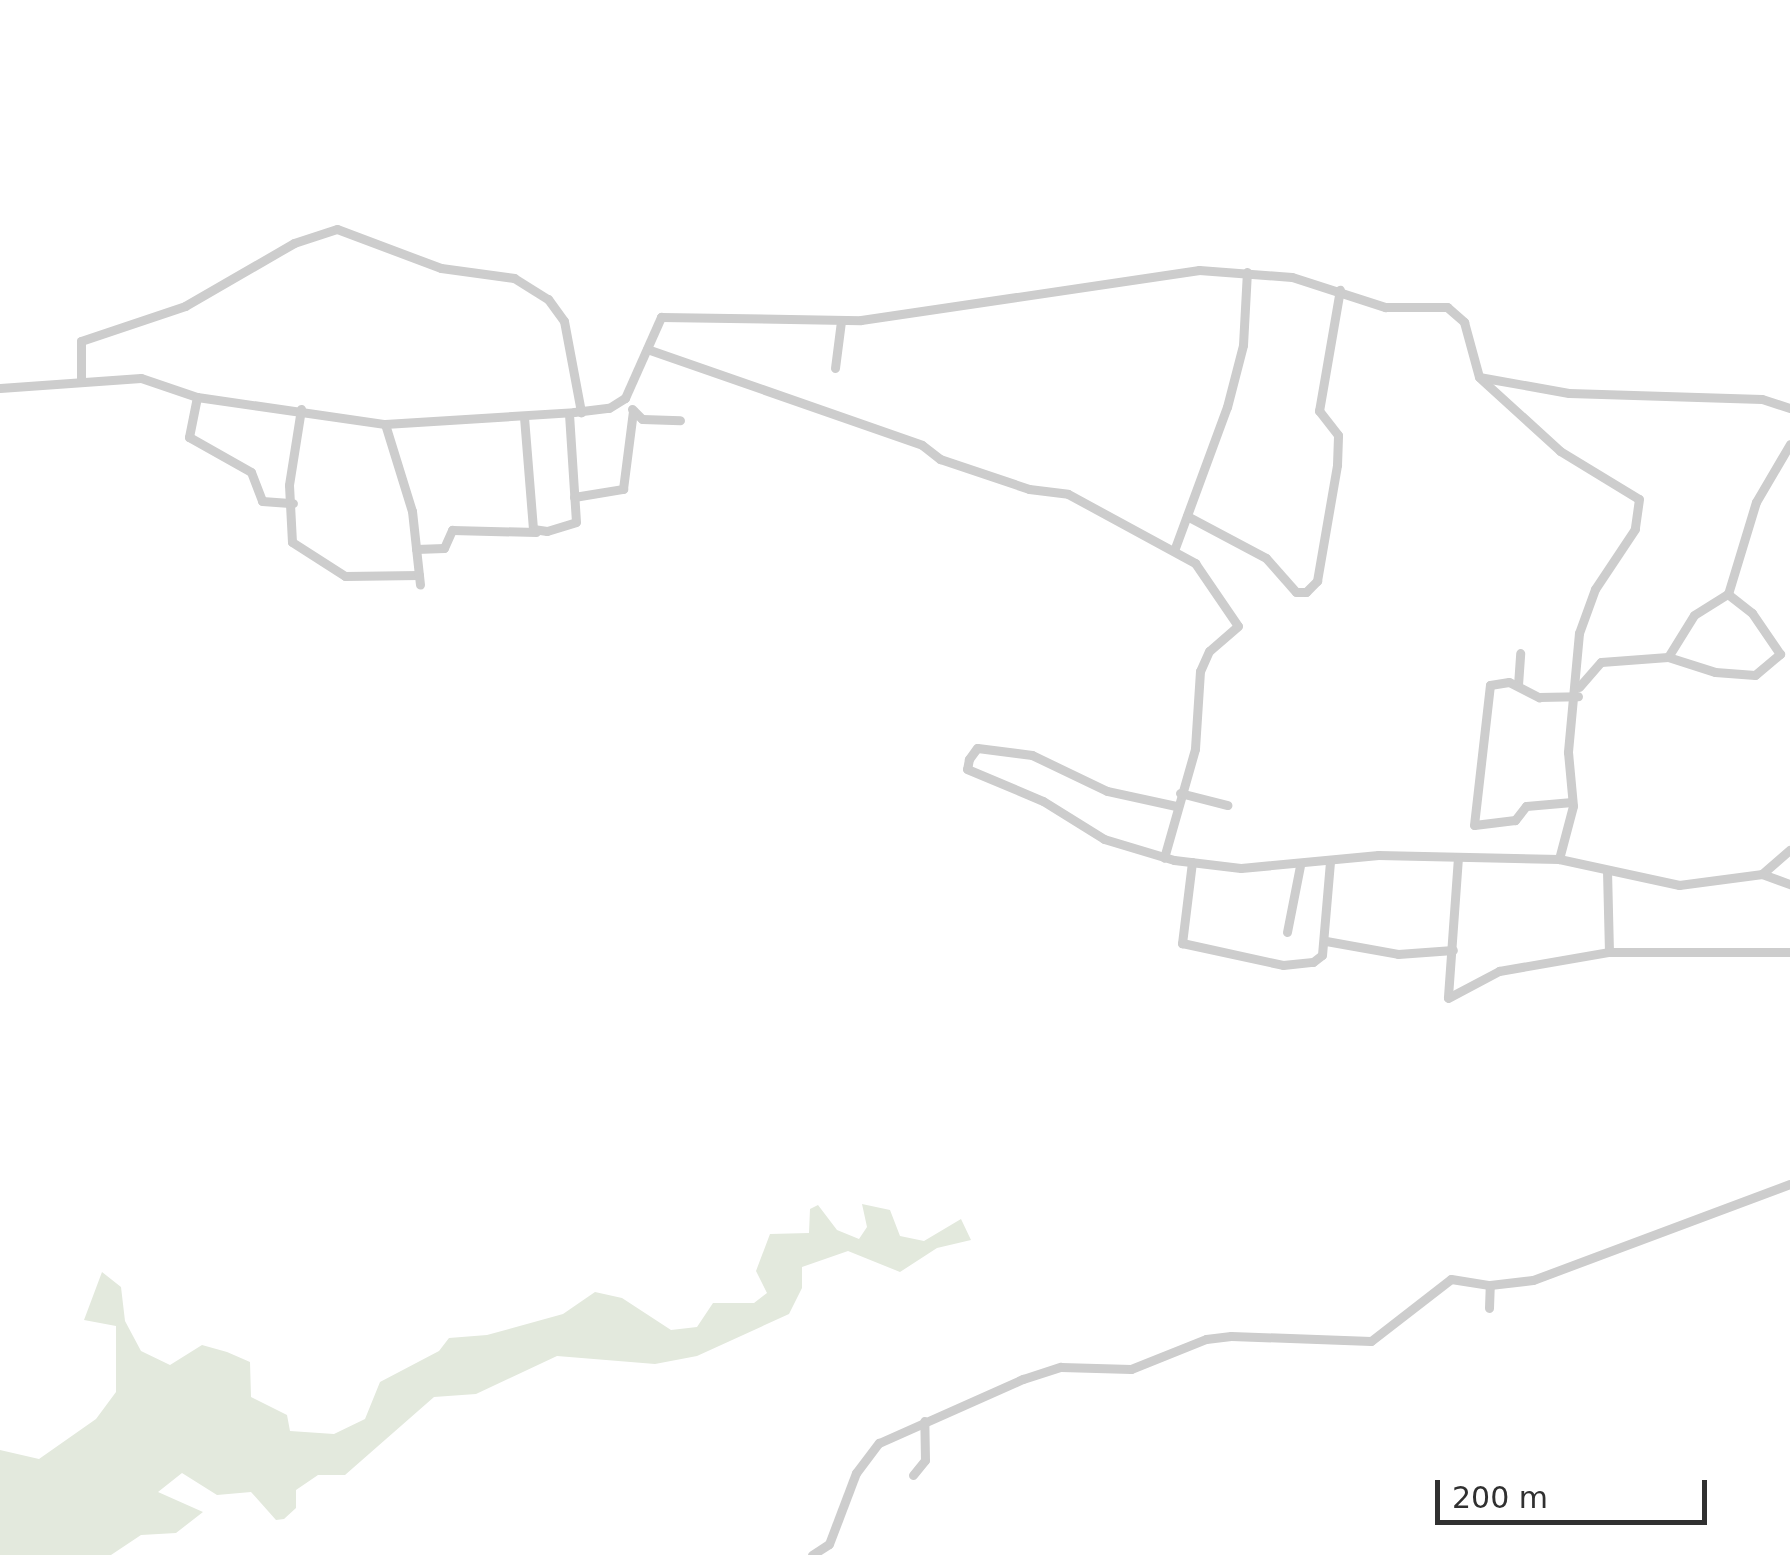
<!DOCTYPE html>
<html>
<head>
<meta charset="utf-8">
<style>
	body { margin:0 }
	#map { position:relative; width:1790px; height:1555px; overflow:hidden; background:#fff; font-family:"DejaVu Sans",sans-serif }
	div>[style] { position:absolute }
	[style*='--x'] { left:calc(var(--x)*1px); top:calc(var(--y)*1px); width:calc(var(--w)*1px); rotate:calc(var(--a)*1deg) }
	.green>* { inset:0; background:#e3e9dd }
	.street>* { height:9px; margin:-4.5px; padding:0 4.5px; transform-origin:4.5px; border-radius:4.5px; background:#cdcdcd }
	span { translate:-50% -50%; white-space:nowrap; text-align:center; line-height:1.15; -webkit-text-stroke:10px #fff; paint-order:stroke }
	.scale { position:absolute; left:1435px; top:1480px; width:272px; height:45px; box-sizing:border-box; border:5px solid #303030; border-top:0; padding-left:12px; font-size:30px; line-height:35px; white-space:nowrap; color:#303030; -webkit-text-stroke:8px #fff; paint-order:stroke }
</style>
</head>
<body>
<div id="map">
	<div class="green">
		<div style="clip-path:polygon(862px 1204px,890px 1210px,900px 1236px,924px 1241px,961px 1219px,971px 1240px,937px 1248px,900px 1272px,848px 1251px,802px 1267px,802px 1288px,789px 1314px,697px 1356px,655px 1364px,557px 1356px,476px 1394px,434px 1397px,345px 1475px,318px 1475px,296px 1490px,296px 1508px,284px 1519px,276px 1520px,251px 1492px,217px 1495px,182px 1473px,158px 1492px,203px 1512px,176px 1533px,141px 1535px,111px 1555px,0 1555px,0 1450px,39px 1459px,96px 1419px,116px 1392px,116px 1326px,84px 1320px,102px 1272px,121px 1287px,125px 1321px,141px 1351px,170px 1365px,202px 1345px,227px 1352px,250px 1362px,251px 1397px,287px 1415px,290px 1431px,334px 1434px,365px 1419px,380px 1382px,439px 1351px,449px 1338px,487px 1335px,563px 1314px,595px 1292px,622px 1298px,671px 1330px,697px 1327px,713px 1303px,754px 1303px,767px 1293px,756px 1271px,770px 1234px,809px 1233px,810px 1209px,818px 1205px,837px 1230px,859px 1239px,867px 1227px)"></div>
	</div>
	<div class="street">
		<div style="--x:647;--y:349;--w:291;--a:19.2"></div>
		<div style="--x:922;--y:445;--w:23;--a:38"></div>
		<div style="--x:940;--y:459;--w:94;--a:18.6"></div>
		<div style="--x:1029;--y:489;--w:39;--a:7"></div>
		<div style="--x:1068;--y:494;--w:145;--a:28.5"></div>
		<div style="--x:1195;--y:563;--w:76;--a:55.7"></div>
		<div style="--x:1238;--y:626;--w:38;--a:139"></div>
		<div style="--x:1209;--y:651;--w:22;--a:114"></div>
		<div style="--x:1200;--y:671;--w:78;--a:93.7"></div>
		<div style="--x:1195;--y:749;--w:113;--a:105.9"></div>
		<div style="--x:835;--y:368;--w:47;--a:-82.7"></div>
		<div style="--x:81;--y:378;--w:37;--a:-90"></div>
		<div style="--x:81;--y:341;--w:110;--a:-18.6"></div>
		<div style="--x:185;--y:306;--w:126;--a:-30"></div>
		<div style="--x:294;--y:243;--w:45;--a:-18"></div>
		<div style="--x:337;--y:229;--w:111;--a:20.6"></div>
		<div style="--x:441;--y:268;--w:74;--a:7.8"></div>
		<div style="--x:514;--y:278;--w:40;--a:32"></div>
		<div style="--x:548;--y:299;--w:27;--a:54"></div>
		<div style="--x:564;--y:321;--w:93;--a:79.4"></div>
		<div style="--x:1481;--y:379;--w:107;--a:42.3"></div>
		<div style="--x:1560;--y:451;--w:92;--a:31.3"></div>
		<div style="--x:1639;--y:499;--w:30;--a:98"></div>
		<div style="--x:1635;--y:529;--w:72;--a:123.7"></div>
		<div style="--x:1595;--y:589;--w:47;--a:110"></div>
		<div style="--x:1579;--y:633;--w:120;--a:95.3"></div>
		<div style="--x:1568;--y:752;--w:54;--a:84.7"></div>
		<div style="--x:1573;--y:806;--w:55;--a:104.8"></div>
		<div style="--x:1559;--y:859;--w:123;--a:12.2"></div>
		<div style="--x:1679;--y:885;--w:84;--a:-7.5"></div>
		<div style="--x:1762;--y:874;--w:30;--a:20"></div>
		<div style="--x:0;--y:388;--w:141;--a:-4.1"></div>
		<div style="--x:141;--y:378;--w:59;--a:18.7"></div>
		<div style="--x:197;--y:397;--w:190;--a:8.2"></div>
		<div style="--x:385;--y:424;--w:189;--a:-3.6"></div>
		<div style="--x:574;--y:412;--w:35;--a:-7"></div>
		<div style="--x:609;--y:408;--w:19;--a:-32"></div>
		<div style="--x:625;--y:398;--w:89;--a:-66"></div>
		<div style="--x:661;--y:317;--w:200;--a:0.9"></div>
		<div style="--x:861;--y:320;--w:342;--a:-8.4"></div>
		<div style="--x:1199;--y:270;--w:93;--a:4.3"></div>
		<div style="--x:1292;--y:277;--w:98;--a:17.9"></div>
		<div style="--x:1385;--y:307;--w:62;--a:0"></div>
		<div style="--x:1447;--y:307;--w:23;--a:41"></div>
		<div style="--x:1464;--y:322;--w:57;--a:74.7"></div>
		<div style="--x:1479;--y:377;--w:91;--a:10.1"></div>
		<div style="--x:1569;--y:393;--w:193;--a:1.8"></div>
		<div style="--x:1762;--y:399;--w:29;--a:18"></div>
		<div style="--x:197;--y:397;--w:41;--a:101.3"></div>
		<div style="--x:189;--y:437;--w:71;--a:29.4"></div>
		<div style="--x:251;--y:472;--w:31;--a:69"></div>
		<div style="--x:262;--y:501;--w:31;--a:4"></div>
		<div style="--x:301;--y:409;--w:77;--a:99"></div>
		<div style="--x:289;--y:485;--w:57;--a:87"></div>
		<div style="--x:292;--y:542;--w:63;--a:32.7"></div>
		<div style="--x:345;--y:576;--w:74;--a:-0.8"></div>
		<div style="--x:632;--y:409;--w:14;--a:45"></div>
		<div style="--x:642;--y:419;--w:38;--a:2"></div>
		<div style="--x:524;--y:417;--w:112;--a:85.4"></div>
		<div style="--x:533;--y:529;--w:14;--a:8"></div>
		<div style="--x:547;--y:531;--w:30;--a:-17"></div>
		<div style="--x:576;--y:522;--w:109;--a:-93.7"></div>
		<div style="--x:385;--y:424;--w:91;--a:72.8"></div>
		<div style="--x:412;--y:511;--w:74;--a:83.8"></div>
		<div style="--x:574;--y:497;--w:50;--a:-9.3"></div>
		<div style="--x:623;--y:489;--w:79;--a:-82.7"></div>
		<div style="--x:1187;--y:516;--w:89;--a:28"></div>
		<div style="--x:1266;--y:558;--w:45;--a:48.6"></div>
		<div style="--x:1296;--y:592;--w:10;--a:0"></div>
		<div style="--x:1306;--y:592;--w:16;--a:-45"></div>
		<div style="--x:1317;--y:581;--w:118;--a:-80.2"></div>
		<div style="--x:1337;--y:465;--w:30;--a:-88"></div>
		<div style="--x:1338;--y:435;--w:31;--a:-128"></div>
		<div style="--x:1319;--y:411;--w:123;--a:-80.2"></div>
		<div style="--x:1175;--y:548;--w:150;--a:-69.8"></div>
		<div style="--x:1227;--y:407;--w:64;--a:-75.5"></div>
		<div style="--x:1243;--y:345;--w:73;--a:-86.9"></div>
		<div style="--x:416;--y:549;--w:28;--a:-2"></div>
		<div style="--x:444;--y:548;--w:20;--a:-66"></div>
		<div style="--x:452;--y:530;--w:84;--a:1.4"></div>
		<div style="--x:1668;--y:657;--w:49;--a:17.7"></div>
		<div style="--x:1715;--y:672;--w:40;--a:4.3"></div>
		<div style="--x:1755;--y:675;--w:33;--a:-40"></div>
		<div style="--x:1780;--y:654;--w:50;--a:-124.3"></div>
		<div style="--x:1752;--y:613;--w:31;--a:-142"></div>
		<div style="--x:1518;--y:685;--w:32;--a:-86"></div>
		<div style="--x:1579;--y:687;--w:33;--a:-49"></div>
		<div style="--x:1601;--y:662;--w:67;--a:-4.3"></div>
		<div style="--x:1668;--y:657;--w:49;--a:-58.2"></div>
		<div style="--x:1694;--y:615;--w:40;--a:-32"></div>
		<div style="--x:1728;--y:594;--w:96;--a:-73.1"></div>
		<div style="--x:1756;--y:502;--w:67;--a:-59.6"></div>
		<div style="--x:1180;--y:793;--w:49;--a:14.3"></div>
		<div style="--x:1572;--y:802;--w:46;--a:175"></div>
		<div style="--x:1526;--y:806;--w:18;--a:128"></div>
		<div style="--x:1515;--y:820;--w:41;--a:173"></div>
		<div style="--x:1474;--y:825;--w:141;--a:-83.5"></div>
		<div style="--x:1490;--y:685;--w:19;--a:-9"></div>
		<div style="--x:1509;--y:682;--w:34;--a:27"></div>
		<div style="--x:1539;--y:697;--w:39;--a:-1"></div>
		<div style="--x:1176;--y:806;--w:71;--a:-167.7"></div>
		<div style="--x:1107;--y:791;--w:83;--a:-154.4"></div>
		<div style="--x:1032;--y:755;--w:55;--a:-172.7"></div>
		<div style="--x:977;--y:748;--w:14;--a:126"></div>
		<div style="--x:969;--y:759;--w:10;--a:101"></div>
		<div style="--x:967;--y:769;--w:82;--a:22.8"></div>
		<div style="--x:1043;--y:801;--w:72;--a:31.9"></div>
		<div style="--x:1104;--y:839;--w:73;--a:16.7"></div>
		<div style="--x:1174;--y:860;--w:67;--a:6.8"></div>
		<div style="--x:1241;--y:868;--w:138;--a:-5.4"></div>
		<div style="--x:1378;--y:855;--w:181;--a:1.3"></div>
		<div style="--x:1458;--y:857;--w:141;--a:94.1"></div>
		<div style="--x:1448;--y:998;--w:58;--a:-27.9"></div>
		<div style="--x:1499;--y:971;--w:112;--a:-9.8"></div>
		<div style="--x:1609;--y:952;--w:81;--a:-91.4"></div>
		<div style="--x:1192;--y:862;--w:82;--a:97"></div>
		<div style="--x:1182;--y:943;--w:103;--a:12.3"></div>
		<div style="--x:1283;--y:965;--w:30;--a:-6"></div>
		<div style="--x:1313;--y:962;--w:11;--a:-38"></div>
		<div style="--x:1322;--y:955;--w:93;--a:-85.1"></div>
		<div style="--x:1762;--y:874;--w:37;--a:-41"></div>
		<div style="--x:1287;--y:932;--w:67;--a:-78.9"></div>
		<div style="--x:1326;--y:941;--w:73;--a:10.2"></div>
		<div style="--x:1398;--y:954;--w:55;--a:-4.2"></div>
		<div style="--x:1609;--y:952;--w:181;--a:0"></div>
		<div style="--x:1489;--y:1308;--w:23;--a:-88"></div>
		<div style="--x:913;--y:1475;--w:19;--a:-51"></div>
		<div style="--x:925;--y:1460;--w:39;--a:-91"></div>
		<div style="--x:812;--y:1555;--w:20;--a:-33"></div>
		<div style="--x:829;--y:1544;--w:76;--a:-69.2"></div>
		<div style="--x:856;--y:1473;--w:38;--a:-53"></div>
		<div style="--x:879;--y:1443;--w:158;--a:-24"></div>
		<div style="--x:1023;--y:1379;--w:40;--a:-18"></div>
		<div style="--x:1061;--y:1367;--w:70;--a:1.6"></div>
		<div style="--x:1131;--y:1369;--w:81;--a:-21.8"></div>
		<div style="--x:1206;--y:1339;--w:25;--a:-7"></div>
		<div style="--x:1231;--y:1336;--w:140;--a:2"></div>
		<div style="--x:1371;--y:1341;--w:101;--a:-37.8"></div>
		<div style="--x:1451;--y:1279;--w:39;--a:9"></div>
		<div style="--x:1490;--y:1285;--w:43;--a:-6.6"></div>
		<div style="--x:1533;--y:1280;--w:274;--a:-20.5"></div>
	</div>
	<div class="scale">200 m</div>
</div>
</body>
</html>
